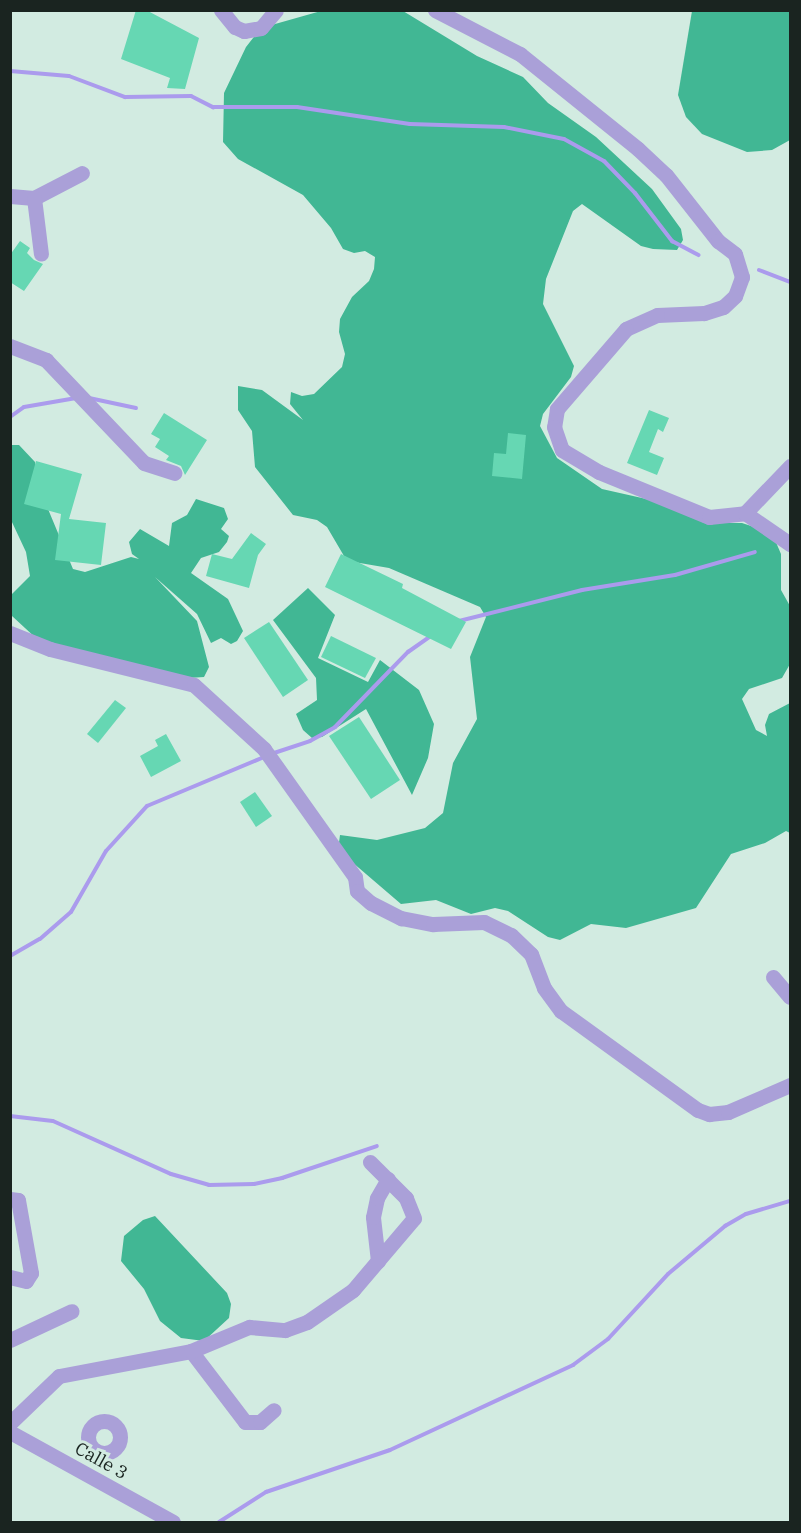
<!DOCTYPE html>
<html>
<head>
<meta charset="utf-8">
<style>
	body { margin:0 }
	#map { position:relative; width:801px; height:1533px; overflow:hidden; background:#d2ebe1; font-family:"IBM Plex Serif",serif }
	div>[style] { position:absolute }
	[style*='--x'] { left:calc(var(--x)*1px); top:calc(var(--y)*1px); width:calc(var(--w)*1px); rotate:calc(var(--a)*1deg) }
	.forest>* { inset:0; background:#41b794 }
	.stream>* { height:4px; margin:-2px; padding:0 2px; transform-origin:2px; border-radius:2px; background:#ab9bed }
	.building>* { inset:0; background:#66d7b3 }
	.minor>* { height:15px; margin:-7.5px; padding:0 7.5px; transform-origin:7.5px; border-radius:7.5px; background:#aaa0d8 }
	.minor>.ring { margin:-7.5px; padding:0; box-sizing:content-box; background:none; border:15px solid #aaa0d8; border-radius:50% }
	span { translate:-50% -50%; white-space:nowrap; text-align:center; line-height:1.15; -webkit-text-stroke:6px #d2ebe1; paint-order:stroke }
	.street-label { font-size:18px; color:#1a2420 }
	.frame { position:absolute; inset:0; border:12px solid #1a2420; pointer-events:none }
</style>
</head>
<body>
<div id="map">
	<div class="forest">
		<div style="clip-path:polygon(321px 11px,403px 11px,477px 56px,523px 77px,548px 103px,596px 137px,652px 189px,681px 229px,683px 240px,677px 250px,653px 249px,641px 246px,582px 204px,573px 211px,546px 279px,543px 304px,574px 366px,571px 377px,543px 414px,540px 426px,557px 458px,602px 489px,673px 505px,704px 523px,742px 523px,772px 533px,781px 554px,781px 590px,790px 606px,790px 664px,782px 678px,749px 689px,742px 699px,756px 730px,767px 736px,765px 725px,769px 714px,790px 703px,790px 833px,786px 831px,765px 843px,731px 854px,696px 908px,626px 928px,591px 924px,560px 940px,548px 937px,508px 911px,495px 908px,471px 914px,436px 900px,401px 904px,338px 850px,340px 835px,377px 840px,425px 828px,443px 813px,453px 763px,477px 719px,470px 657px,486px 617px,480px 607px,389px 568px,354px 562px,344px 556px,327px 527px,317px 520px,293px 515px,255px 467px,252px 431px,238px 410px,238px 386px,262px 390px,303px 420px,290px 404px,291px 392px,302px 396px,314px 394px,342px 367px,345px 354px,339px 332px,340px 319px,352px 297px,369px 281px,374px 269px,375px 257px,365px 251px,354px 253px,343px 249px,331px 228px,303px 195px,238px 159px,223px 142px,224px 93px,246px 47px,261px 28px)"></div>
		<div style="clip-path:polygon(692px 11px,790px 11px,790px 140px,772px 150px,747px 152px,702px 134px,686px 117px,678px 95px)"></div>
		<div style="clip-path:polygon(11px 445px,19px 445px,35px 462px,38px 485px,73px 569px,85px 572px,131px 557px,139px 559px,132px 554px,129px 542px,140px 529px,169px 546px,172px 523px,187px 515px,196px 499px,224px 508px,228px 519px,221px 529px,229px 536px,227px 542px,219px 552px,201px 558px,191px 573px,228px 599px,243px 631px,237px 641px,231px 644px,221px 638px,211px 643px,197px 614px,155px 577px,197px 621px,209px 667px,204px 677px,156px 680px,38px 640px,12px 616px,12px 594px,30px 576px,26px 552px,11px 520px)"></div>
		<div style="clip-path:polygon(308px 588px,335px 615px,318px 658px,368px 682px,380px 660px,419px 690px,434px 724px,428px 758px,412px 795px,366px 709px,322px 737px,312px 738px,303px 730px,296px 714px,317px 700px,316px 678px,273px 620px)"></div>
		<div style="clip-path:polygon(155px 1216px,227px 1293px,231px 1304px,229px 1318px,204px 1341px,181px 1338px,160px 1321px,144px 1289px,121px 1261px,124px 1236px,143px 1220px)"></div>
	</div>
	<div class="stream">
		<div style="--x:10;--y:71;--w:59;--a:4.8"></div>
		<div style="--x:69;--y:76;--w:60;--a:20.6"></div>
		<div style="--x:125;--y:97;--w:66;--a:-0.9"></div>
		<div style="--x:191;--y:96;--w:25;--a:27"></div>
		<div style="--x:213;--y:107;--w:84;--a:0"></div>
		<div style="--x:297;--y:107;--w:114;--a:8.6"></div>
		<div style="--x:410;--y:124;--w:94;--a:1.8"></div>
		<div style="--x:504;--y:127;--w:61;--a:11.3"></div>
		<div style="--x:564;--y:139;--w:46;--a:28.8"></div>
		<div style="--x:604;--y:161;--w:45;--a:45.9"></div>
		<div style="--x:635;--y:193;--w:61;--a:52.4"></div>
		<div style="--x:672;--y:241;--w:30;--a:28"></div>
		<div style="--x:759;--y:270;--w:33;--a:21"></div>
		<div style="--x:89;--y:398;--w:48;--a:12"></div>
		<div style="--x:10;--y:417;--w:17;--a:-36"></div>
		<div style="--x:24;--y:407;--w:53;--a:-9.8"></div>
		<div style="--x:459;--y:621;--w:127;--a:-14.1"></div>
		<div style="--x:582;--y:590;--w:94;--a:-9.2"></div>
		<div style="--x:675;--y:575;--w:83;--a:-16"></div>
		<div style="--x:271;--y:754;--w:41;--a:-18.4"></div>
		<div style="--x:310;--y:741;--w:29;--a:-29"></div>
		<div style="--x:335;--y:727;--w:105;--a:-45.8"></div>
		<div style="--x:408;--y:652;--w:28;--a:-35"></div>
		<div style="--x:10;--y:956;--w:34;--a:-30"></div>
		<div style="--x:40;--y:939;--w:41;--a:-41.1"></div>
		<div style="--x:71;--y:912;--w:70;--a:-60.2"></div>
		<div style="--x:106;--y:851;--w:61;--a:-47.7"></div>
		<div style="--x:147;--y:806;--w:127;--a:-22.7"></div>
		<div style="--x:10;--y:1116;--w:43;--a:6.6"></div>
		<div style="--x:53;--y:1121;--w:129;--a:24.2"></div>
		<div style="--x:171;--y:1174;--w:40;--a:16"></div>
		<div style="--x:209;--y:1185;--w:45;--a:-1.3"></div>
		<div style="--x:254;--y:1184;--w:29;--a:-12"></div>
		<div style="--x:282;--y:1178;--w:100;--a:-18.6"></div>
		<div style="--x:219;--y:1522;--w:56;--a:-32.6"></div>
		<div style="--x:266;--y:1492;--w:131;--a:-18.7"></div>
		<div style="--x:390;--y:1450;--w:202;--a:-24.9"></div>
		<div style="--x:573;--y:1365;--w:44;--a:-36.6"></div>
		<div style="--x:608;--y:1339;--w:88;--a:-47.3"></div>
		<div style="--x:668;--y:1274;--w:75;--a:-40.1"></div>
		<div style="--x:725;--y:1226;--w:24;--a:-30"></div>
		<div style="--x:746;--y:1214;--w:46;--a:-16.5"></div>
	</div>
	<div class="building">
		<div style="clip-path:polygon(136px 10px,146px 10px,199px 38px,185px 89px,167px 88px,170px 78px,121px 59px)"></div>
		<div style="clip-path:polygon(20px 241px,30px 248px,27px 253px,34px 260px,43px 264px,24px 291px,10px 282px,10px 255px)"></div>
		<div style="clip-path:polygon(649px 410px,669px 418px,663px 432px,658px 429px,649px 452px,664px 458px,657px 475px,627px 463px)"></div>
		<div style="clip-path:polygon(164px 413px,207px 440px,185px 475px,181px 466px,166px 460px,169px 456px,155px 447px,160px 439px,151px 434px)"></div>
		<div style="clip-path:polygon(508px 433px,526px 435px,522px 479px,492px 476px,494px 453px,506px 454px)"></div>
		<div style="clip-path:polygon(36px 461px,82px 474px,69px 519px,106px 523px,101px 565px,55px 560px,61px 514px,24px 504px)"></div>
		<div style="clip-path:polygon(251px 533px,266px 544px,258px 555px,249px 588px,206px 576px,212px 554px,232px 559px)"></div>
		<div style="clip-path:polygon(341px 554px,403px 584px,402px 588px,466px 622px,451px 649px,325px 587px)"></div>
		<div style="clip-path:polygon(269px 622px,308px 680px,283px 697px,244px 638px)"></div>
		<div style="clip-path:polygon(331px 636px,376px 658px,365px 678px,321px 657px)"></div>
		<div style="clip-path:polygon(115px 700px,126px 708px,98px 743px,87px 734px)"></div>
		<div style="clip-path:polygon(359px 717px,400px 780px,371px 799px,329px 736px)"></div>
		<div style="clip-path:polygon(166px 734px,181px 761px,151px 777px,140px 756px,158px 746px,155px 740px)"></div>
		<div style="clip-path:polygon(255px 792px,272px 816px,256px 827px,240px 802px)"></div>
	</div>
	<div class="minor">
		<div style="--x:221;--y:10;--w:22;--a:51"></div>
		<div style="--x:235;--y:27;--w:10;--a:24"></div>
		<div style="--x:244;--y:31;--w:17;--a:-10"></div>
		<div style="--x:261;--y:28;--w:23;--a:-50"></div>
		<div style="--x:435;--y:10;--w:96;--a:27.4"></div>
		<div style="--x:520;--y:54;--w:151;--a:38.8"></div>
		<div style="--x:638;--y:149;--w:38;--a:43"></div>
		<div style="--x:666;--y:175;--w:84;--a:51.8"></div>
		<div style="--x:718;--y:241;--w:21;--a:37"></div>
		<div style="--x:735;--y:254;--w:24;--a:73"></div>
		<div style="--x:742;--y:277;--w:20;--a:110"></div>
		<div style="--x:735;--y:296;--w:16;--a:137"></div>
		<div style="--x:723;--y:307;--w:20;--a:162"></div>
		<div style="--x:704;--y:313;--w:47;--a:177.6"></div>
		<div style="--x:657;--y:315;--w:34;--a:156"></div>
		<div style="--x:626;--y:329;--w:106;--a:130.8"></div>
		<div style="--x:557;--y:409;--w:18;--a:99"></div>
		<div style="--x:554;--y:427;--w:24;--a:71"></div>
		<div style="--x:562;--y:450;--w:43;--a:30.7"></div>
		<div style="--x:599;--y:472;--w:119;--a:22.2"></div>
		<div style="--x:709;--y:517;--w:36;--a:-6"></div>
		<div style="--x:745;--y:513;--w:65;--a:-46.2"></div>
		<div style="--x:10;--y:196;--w:24;--a:5"></div>
		<div style="--x:34;--y:198;--w:54;--a:-27.5"></div>
		<div style="--x:34;--y:198;--w:56;--a:82.9"></div>
		<div style="--x:10;--y:346;--w:39;--a:21"></div>
		<div style="--x:46;--y:360;--w:142;--a:46.4"></div>
		<div style="--x:144;--y:463;--w:32;--a:18"></div>
		<div style="--x:745;--y:513;--w:55;--a:34.6"></div>
		<div style="--x:10;--y:633;--w:43;--a:21.8"></div>
		<div style="--x:50;--y:649;--w:148;--a:14"></div>
		<div style="--x:194;--y:685;--w:95;--a:42.4"></div>
		<div style="--x:264;--y:749;--w:157;--a:54.6"></div>
		<div style="--x:355;--y:877;--w:14;--a:82"></div>
		<div style="--x:357;--y:891;--w:18;--a:41"></div>
		<div style="--x:371;--y:903;--w:34;--a:27"></div>
		<div style="--x:401;--y:918;--w:33;--a:11"></div>
		<div style="--x:433;--y:924;--w:51;--a:-2.2"></div>
		<div style="--x:484;--y:922;--w:30;--a:26"></div>
		<div style="--x:511;--y:935;--w:28;--a:44"></div>
		<div style="--x:531;--y:954;--w:36;--a:69"></div>
		<div style="--x:544;--y:988;--w:29;--a:54"></div>
		<div style="--x:561;--y:1011;--w:169;--a:35.9"></div>
		<div style="--x:698;--y:1110;--w:12;--a:20"></div>
		<div style="--x:709;--y:1114;--w:19;--a:-6"></div>
		<div style="--x:728;--y:1112;--w:68;--a:-23.5"></div>
		<div style="--x:773;--y:977;--w:26;--a:50"></div>
		<div style="--x:10;--y:1199;--w:8;--a:7"></div>
		<div style="--x:18;--y:1200;--w:74;--a:79.9"></div>
		<div style="--x:31;--y:1273;--w:9;--a:122"></div>
		<div style="--x:26;--y:1281;--w:16;--a:-166"></div>
		<div style="--x:378;--y:1261;--w:44;--a:-96.5"></div>
		<div style="--x:373;--y:1217;--w:19;--a:-78"></div>
		<div style="--x:377;--y:1198;--w:22;--a:-60"></div>
		<div style="--x:10;--y:1340;--w:68;--a:-25.1"></div>
		<div style="--x:191;--y:1351;--w:89;--a:52.7"></div>
		<div style="--x:245;--y:1422;--w:15;--a:0"></div>
		<div style="--x:260;--y:1422;--w:18;--a:-41"></div>
		<div class="ring" style="left:88px;top:1421px;width:17px;height:17px"></div>
		<div style="--x:10;--y:1423;--w:68;--a:-43.8"></div>
		<div style="--x:59;--y:1376;--w:134;--a:-10.7"></div>
		<div style="--x:191;--y:1351;--w:63;--a:-22.5"></div>
		<div style="--x:249;--y:1327;--w:36;--a:5"></div>
		<div style="--x:285;--y:1330;--w:23;--a:-20"></div>
		<div style="--x:307;--y:1322;--w:56;--a:-34.8"></div>
		<div style="--x:353;--y:1290;--w:94;--a:-49.7"></div>
		<div style="--x:414;--y:1218;--w:22;--a:-112"></div>
		<div style="--x:406;--y:1198;--w:51;--a:-135"></div>
		<div style="--x:10;--y:1432;--w:186;--a:28.9"></div>
	</div>
	<div class="street-label">
		<span style="left:101px;top:1461px;rotate:29deg">Calle 3</span>
	</div>
	<div class="frame"></div>
</div>
</body>
</html>
